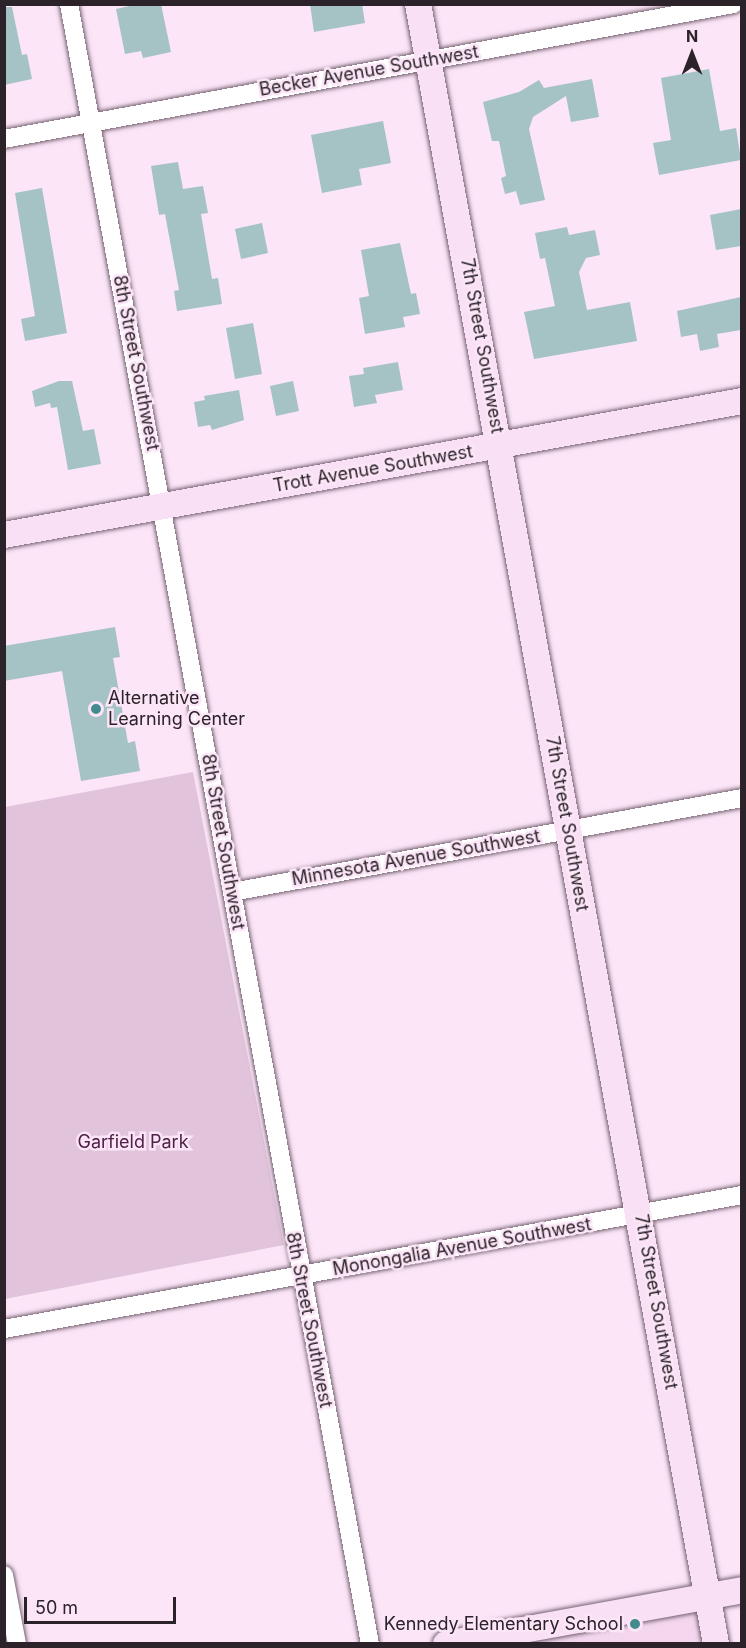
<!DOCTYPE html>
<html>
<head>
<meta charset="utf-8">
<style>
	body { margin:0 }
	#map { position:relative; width:746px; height:1648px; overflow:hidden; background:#fbe5f7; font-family:Inter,sans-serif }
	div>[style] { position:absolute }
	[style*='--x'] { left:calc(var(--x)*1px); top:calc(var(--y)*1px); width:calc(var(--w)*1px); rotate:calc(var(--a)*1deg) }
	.built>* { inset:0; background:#f4d7ee }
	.green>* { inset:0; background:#e1c4db }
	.building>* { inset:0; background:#a5c3c4 }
	.roads { filter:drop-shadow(0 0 2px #766372) drop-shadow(0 0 2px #766372) }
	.street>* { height:18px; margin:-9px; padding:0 9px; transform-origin:9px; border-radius:9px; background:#fff }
	.secondary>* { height:26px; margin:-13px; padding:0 13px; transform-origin:13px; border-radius:13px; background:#f9e0f4 }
	.dots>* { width:16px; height:16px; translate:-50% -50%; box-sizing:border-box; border:3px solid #fbe5f7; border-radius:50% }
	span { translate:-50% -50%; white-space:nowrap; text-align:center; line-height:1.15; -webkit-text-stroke:5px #fbe5f7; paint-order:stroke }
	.street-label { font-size:18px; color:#2b2329 }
	.poi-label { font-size:18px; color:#2b2329 }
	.left { translate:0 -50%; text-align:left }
	.right { translate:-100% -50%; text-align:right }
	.park-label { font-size:18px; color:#4f2148 }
	.frame { position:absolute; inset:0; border:6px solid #2b2329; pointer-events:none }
	.north { position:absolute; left:662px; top:24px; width:60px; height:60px; -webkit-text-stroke:4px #fbe5f7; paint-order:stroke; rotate:0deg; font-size:16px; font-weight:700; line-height:24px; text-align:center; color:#2b2329 }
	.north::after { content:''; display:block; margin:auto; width:21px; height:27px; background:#2b2329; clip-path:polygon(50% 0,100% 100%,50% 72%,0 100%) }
	.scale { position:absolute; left:24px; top:1597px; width:152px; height:27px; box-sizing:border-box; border:3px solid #2b2329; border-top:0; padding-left:8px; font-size:18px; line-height:21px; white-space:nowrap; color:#2b2329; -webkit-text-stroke:4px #fbe5f7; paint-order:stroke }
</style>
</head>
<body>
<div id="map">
	<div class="built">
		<div style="clip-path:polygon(708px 1596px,717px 1644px,446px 1644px)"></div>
	</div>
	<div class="green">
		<div style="clip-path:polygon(193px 772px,284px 1245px,5px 1299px,5px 807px)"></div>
	</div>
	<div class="building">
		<div style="clip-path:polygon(138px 4px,161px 4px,171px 52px,143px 58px,141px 51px,125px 54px,116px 9px)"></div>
		<div style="clip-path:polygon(310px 4px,362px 4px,365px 23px,314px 32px)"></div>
		<div style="clip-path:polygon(4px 7px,12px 7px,22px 55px,27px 54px,32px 79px,4px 85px)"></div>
		<div style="clip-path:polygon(709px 69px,720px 131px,736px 128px,741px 160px,659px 175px,653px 143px,671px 140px,661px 78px)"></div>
		<div style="clip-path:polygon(592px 79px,599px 117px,571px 122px,566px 96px,533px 117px,529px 129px,545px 200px,520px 205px,516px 191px,505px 194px,501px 178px,506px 176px,499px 141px,492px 141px,483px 102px,519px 92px,539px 80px,544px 88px)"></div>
		<div style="clip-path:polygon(383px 121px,391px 163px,359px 169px,362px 185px,322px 193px,311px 135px)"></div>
		<div style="clip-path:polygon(178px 162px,183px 189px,203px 186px,208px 213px,201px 214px,212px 279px,218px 278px,222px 304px,177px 311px,174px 291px,179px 290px,165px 214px,159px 215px,151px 166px)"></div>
		<div style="clip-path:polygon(42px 188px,67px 333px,25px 341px,21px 319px,35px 316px,15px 193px)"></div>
		<div style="clip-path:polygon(741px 209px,741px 246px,716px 250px,710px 215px)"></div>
		<div style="clip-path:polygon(262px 223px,268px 253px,241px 259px,235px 229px)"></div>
		<div style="clip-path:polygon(567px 227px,569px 235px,595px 230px,600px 255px,586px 258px,579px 272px,587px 310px,630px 302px,637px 341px,534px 359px,524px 312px,555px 306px,545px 258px,540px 259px,535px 233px)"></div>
		<div style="clip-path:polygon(400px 243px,411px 294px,416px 293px,420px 314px,403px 317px,405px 327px,365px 334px,359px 298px,369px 296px,361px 250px)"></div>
		<div style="clip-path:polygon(741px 297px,741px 330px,717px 334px,719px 347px,700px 351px,697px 334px,681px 337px,677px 311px)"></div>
		<div style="clip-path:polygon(253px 323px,262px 374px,235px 379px,226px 328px)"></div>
		<div style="clip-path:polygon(398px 362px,403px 390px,375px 395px,377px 403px,354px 407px,349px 376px,364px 374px,363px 368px)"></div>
		<div style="clip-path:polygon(59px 381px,72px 381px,83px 431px,94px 429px,101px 464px,68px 470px,57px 407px,51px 408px,50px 403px,35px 407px,32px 391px)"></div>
		<div style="clip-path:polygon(293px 381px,299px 411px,276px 416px,270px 386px)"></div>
		<div style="clip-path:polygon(239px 390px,244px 420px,212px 430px,210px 425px,198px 427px,194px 402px,205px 400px,204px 396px)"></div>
		<div style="clip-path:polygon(115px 627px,120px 657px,113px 658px,128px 743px,135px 741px,140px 771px,81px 781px,62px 671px,4px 681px,4px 646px)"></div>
	</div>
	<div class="roads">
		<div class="street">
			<div style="--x:69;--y:4;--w:1667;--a:79.6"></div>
			<div style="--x:4;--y:139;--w:742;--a:-10.48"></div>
			<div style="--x:232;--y:892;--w:519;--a:-10.44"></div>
			<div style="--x:4;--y:1329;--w:750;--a:-10.29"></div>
			<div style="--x:4;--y:1575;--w:70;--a:79.3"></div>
		</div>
		<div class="secondary">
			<div style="--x:418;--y:4;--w:1667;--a:79.7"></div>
			<div style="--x:4;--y:535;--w:750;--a:-10.29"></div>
			<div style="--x:446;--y:1644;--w:301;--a:-10.3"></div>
		</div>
	</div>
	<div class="dots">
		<div style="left:96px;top:709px;background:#438b8f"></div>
		<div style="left:635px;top:1624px;background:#438b8f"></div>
	</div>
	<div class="street-label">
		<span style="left:369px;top:71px;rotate:-10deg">Becker Avenue Southwest</span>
		<span style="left:482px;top:346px;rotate:80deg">7th Street Southwest</span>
		<span style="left:136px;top:363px;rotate:79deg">8th Street Southwest</span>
		<span style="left:373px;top:469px;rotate:-10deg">Trott Avenue Southwest</span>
		<span style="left:567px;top:824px;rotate:80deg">7th Street Southwest</span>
		<span style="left:223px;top:842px;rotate:80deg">8th Street Southwest</span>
		<span style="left:416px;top:858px;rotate:-10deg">Minnesota Avenue Southwest</span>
		<span style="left:462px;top:1247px;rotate:-10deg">Monongalia Avenue Southwest</span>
		<span style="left:656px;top:1302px;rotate:80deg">7th Street Southwest</span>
		<span style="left:309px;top:1320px;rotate:79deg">8th Street Southwest</span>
	</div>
	<div class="poi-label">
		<span class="left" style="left:108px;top:709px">Alternative<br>Learning Center</span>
		<span class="right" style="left:623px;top:1624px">Kennedy Elementary School</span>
	</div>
	<div class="park-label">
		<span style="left:133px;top:1142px">Garfield Park</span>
	</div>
	<div class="frame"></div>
	<div class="north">N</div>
	<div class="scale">50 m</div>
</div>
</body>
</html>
